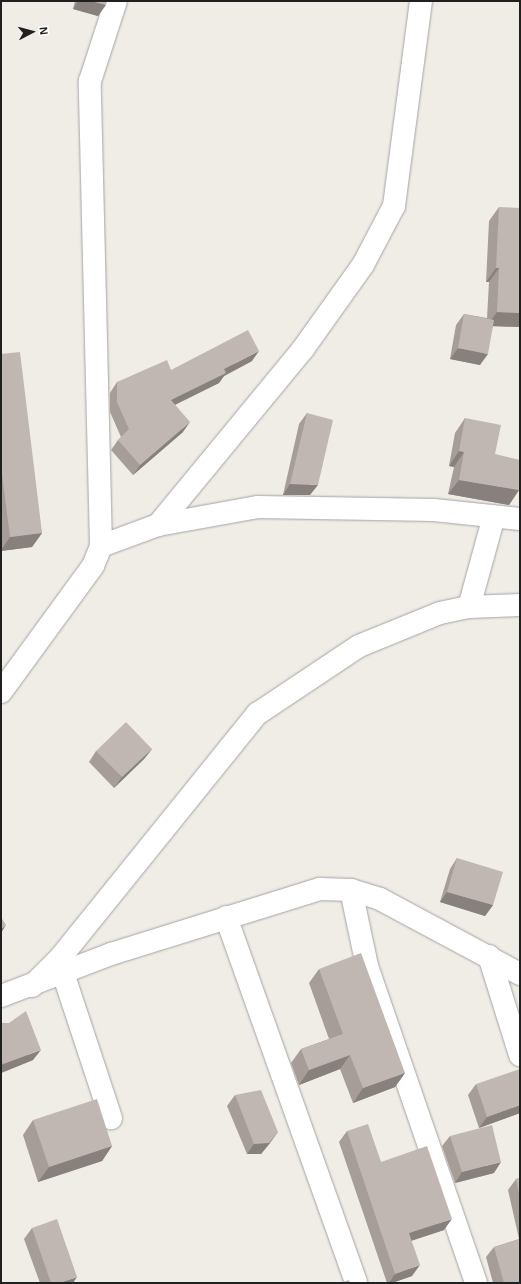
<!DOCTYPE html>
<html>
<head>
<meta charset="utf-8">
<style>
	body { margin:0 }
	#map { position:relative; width:521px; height:1284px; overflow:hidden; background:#f0ece6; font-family:Helvetica,sans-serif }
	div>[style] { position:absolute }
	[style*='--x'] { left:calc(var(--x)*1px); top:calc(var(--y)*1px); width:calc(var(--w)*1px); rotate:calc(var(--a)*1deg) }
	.roads { filter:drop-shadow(0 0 1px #a4a4a4) drop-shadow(0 0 1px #a4a4a4) }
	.minor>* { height:22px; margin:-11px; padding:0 11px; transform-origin:11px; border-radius:11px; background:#fff }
	.wall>* { inset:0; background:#a69d99 }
	.shaded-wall>* { inset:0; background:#87807d }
	.building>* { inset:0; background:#c1b7b2 }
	span { translate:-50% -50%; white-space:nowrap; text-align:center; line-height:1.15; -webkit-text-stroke:3px #fff; paint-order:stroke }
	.frame { position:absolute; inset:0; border:2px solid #202020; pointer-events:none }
	.north { position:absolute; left:12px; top:12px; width:40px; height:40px; -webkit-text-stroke:3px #fff; paint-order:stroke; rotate:84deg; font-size:11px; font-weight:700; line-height:16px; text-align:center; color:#202020 }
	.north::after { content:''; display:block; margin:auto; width:14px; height:18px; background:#202020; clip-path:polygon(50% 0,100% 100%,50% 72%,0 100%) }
</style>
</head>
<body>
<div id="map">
	<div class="roads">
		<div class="minor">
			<div style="--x:158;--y:525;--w:228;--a:-50.5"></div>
			<div style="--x:303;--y:349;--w:103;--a:-54.5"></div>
			<div style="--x:363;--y:265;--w:67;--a:-62.3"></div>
			<div style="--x:394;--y:206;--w:207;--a:-82.5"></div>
			<div style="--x:101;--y:546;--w:61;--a:-20.2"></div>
			<div style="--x:158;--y:525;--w:102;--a:-10.2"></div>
			<div style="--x:258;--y:507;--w:176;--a:1"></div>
			<div style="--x:434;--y:510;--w:86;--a:6"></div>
			<div style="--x:469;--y:607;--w:94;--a:-74.6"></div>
			<div style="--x:1;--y:692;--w:156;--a:-53.9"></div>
			<div style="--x:93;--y:566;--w:22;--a:-68"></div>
			<div style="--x:101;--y:546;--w:465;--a:-91.4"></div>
			<div style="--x:90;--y:81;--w:84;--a:-72"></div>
			<div style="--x:351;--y:890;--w:78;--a:78.1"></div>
			<div style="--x:367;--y:966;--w:335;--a:71"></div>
			<div style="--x:226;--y:917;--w:388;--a:70.4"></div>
			<div style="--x:489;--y:956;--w:104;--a:72.6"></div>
			<div style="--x:63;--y:973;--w:153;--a:71.7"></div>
			<div style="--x:32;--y:986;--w:40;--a:-45"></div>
			<div style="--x:60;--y:958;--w:314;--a:-51.1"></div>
			<div style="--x:257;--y:714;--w:123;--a:-33.7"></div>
			<div style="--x:359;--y:646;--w:87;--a:-22.2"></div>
			<div style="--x:440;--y:613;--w:30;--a:-12"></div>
			<div style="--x:469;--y:607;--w:51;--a:-2.2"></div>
			<div style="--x:1;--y:996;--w:118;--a:-20.9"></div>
			<div style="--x:111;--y:954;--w:219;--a:-17.3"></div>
			<div style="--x:320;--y:889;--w:31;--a:2"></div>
			<div style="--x:351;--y:890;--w:30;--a:17"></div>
			<div style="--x:380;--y:899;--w:159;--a:28.2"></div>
		</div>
	</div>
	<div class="wall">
		<div style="clip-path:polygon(75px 1px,107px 1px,98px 16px,73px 9px)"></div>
		<div style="clip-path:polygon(499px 207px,520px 327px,493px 326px,480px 365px,450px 359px,456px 325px,464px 314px,487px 318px,489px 282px,486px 282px,489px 221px)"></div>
		<div style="clip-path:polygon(1px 354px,42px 533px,32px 547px,1px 551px)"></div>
		<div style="clip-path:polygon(252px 361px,224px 376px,219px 383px,175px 405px,183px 432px,133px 475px,111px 450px,118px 440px,121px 437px,110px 412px,110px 393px,117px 382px)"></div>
		<div style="clip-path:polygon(307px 413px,310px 495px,283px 495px,299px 424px)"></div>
		<div style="clip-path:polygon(465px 418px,495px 454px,519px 490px,509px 505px,448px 494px,454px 467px,449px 466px,455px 433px)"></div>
		<div style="clip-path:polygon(152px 749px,144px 759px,114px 788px,89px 762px,96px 751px)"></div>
		<div style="clip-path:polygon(457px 858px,493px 905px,485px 916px,440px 902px,450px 869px)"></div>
		<div style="clip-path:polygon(319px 969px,405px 1073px,395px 1087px,353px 1103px,340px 1069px,299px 1085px,291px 1063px,301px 1049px,329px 1039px,309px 983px)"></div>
		<div style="clip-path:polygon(1px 1023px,33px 1060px,1px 1073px)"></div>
		<div style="clip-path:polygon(476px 1084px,520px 1113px,479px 1128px,468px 1095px)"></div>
		<div style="clip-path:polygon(235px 1095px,270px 1143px,261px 1154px,247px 1154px,227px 1106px)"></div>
		<div style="clip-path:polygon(33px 1120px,112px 1146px,102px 1161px,38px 1182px,23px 1135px)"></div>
		<div style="clip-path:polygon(347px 1131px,381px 1162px,444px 1230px,411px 1241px,412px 1276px,392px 1283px,387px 1283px,339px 1142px)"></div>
		<div style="clip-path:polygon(450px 1136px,494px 1173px,455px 1183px,442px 1146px)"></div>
		<div style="clip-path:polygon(520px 1178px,520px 1283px,493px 1283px,486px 1257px,494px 1247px,519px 1239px,508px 1190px,516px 1179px)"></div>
		<div style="clip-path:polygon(32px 1228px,73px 1283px,40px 1283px,24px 1239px)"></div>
	</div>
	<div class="shaded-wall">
		<div style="clip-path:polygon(78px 1px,91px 1px,106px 5px,98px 16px,73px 9px)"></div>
		<div style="clip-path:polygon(496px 268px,499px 268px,489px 282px,486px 282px)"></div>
		<div style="clip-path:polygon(497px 312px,520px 313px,520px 327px,487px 326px)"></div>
		<div style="clip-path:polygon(458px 348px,488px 354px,480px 365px,450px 359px)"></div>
		<div style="clip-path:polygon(259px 351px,252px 361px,224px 376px,219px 383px,164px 410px,171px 400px,224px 369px)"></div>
		<div style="clip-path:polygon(190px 422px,183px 432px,133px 475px,140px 465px)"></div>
		<div style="clip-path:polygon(459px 451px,464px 452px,454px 467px,449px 466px)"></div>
		<div style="clip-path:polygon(459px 480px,519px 490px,509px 505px,448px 494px)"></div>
		<div style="clip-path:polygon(290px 484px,318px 485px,310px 495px,283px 495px)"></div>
		<div style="clip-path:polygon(42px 533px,32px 547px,1px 551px,1px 550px,10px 537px)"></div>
		<div style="clip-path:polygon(152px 749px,144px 759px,114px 788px,122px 777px)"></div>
		<div style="clip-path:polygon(447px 892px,493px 905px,485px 916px,440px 902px)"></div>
		<div style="clip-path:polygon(6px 925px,1px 933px,1px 929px)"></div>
		<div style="clip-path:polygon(41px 1050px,33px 1060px,1px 1073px,1px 1067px,3px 1064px)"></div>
		<div style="clip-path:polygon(350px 1055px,340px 1069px,299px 1085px,309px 1070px)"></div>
		<div style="clip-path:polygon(405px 1073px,395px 1087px,353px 1103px,363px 1088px)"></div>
		<div style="clip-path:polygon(520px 1105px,520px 1113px,479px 1128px,487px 1117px)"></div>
		<div style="clip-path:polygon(278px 1132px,270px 1143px,261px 1154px,247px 1154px,254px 1144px)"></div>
		<div style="clip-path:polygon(112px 1146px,102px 1161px,38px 1182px,49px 1167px)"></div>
		<div style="clip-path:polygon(501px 1162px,494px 1173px,455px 1183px,462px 1172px)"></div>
		<div style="clip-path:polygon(452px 1219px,444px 1230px,401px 1244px,409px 1233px)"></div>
		<div style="clip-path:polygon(420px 1265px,412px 1276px,392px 1283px,389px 1283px,395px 1274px)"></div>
		<div style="clip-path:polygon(77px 1277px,73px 1283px,60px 1283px)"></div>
	</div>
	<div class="building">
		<div style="clip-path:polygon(91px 1px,107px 1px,106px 5px)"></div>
		<div style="clip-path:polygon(499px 207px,520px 208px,520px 313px,497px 312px,499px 268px,496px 268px)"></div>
		<div style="clip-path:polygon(464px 314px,494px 320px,488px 354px,458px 348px)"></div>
		<div style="clip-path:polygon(248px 330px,259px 351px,224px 369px,226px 373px,171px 400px,190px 422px,140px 465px,118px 440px,129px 429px,117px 402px,117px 382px,167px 360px,171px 370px)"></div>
		<div style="clip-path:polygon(20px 352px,42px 533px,10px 537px,1px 466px,1px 354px)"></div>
		<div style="clip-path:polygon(307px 413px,333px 420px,318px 485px,290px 484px)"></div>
		<div style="clip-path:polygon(465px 418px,501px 425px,495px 454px,520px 460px,520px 485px,519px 490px,459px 480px,464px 452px,459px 451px)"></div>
		<div style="clip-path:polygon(126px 722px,152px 749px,122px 777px,96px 751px)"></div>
		<div style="clip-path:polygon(457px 858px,503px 872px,493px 905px,447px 892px)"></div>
		<div style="clip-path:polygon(1px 917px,6px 925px,1px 929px)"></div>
		<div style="clip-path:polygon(361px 953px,405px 1073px,363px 1088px,350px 1055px,309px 1070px,301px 1049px,343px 1034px,319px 969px)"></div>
		<div style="clip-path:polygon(26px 1011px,41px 1050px,3px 1064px,1px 1059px,1px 1023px,9px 1023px)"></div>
		<div style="clip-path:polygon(520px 1069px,520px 1105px,487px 1117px,476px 1084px)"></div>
		<div style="clip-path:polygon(261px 1090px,278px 1132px,269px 1143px,254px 1144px,235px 1095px)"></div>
		<div style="clip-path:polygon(97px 1099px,112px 1146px,49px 1167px,33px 1120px)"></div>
		<div style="clip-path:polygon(368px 1124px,381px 1162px,427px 1146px,452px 1219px,409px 1233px,420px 1265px,395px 1274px,347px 1131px)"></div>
		<div style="clip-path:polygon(492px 1125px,501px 1162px,462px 1172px,450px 1136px)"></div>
		<div style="clip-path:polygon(520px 1178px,520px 1199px,516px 1179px)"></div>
		<div style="clip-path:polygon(57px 1219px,77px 1277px,60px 1283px,51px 1283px,32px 1228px)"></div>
		<div style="clip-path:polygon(520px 1239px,520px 1283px,504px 1283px,494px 1247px)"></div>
		<div style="clip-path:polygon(349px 1280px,350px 1283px,340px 1283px)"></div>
	</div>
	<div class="frame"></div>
	<div class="north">N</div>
</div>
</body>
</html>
